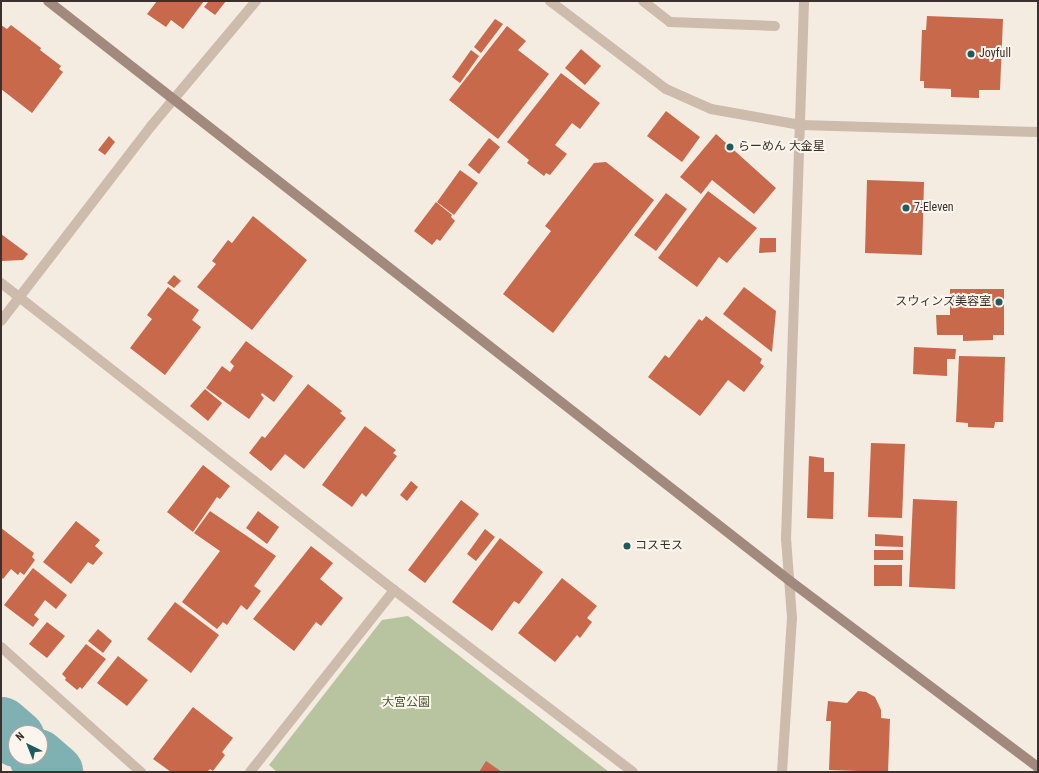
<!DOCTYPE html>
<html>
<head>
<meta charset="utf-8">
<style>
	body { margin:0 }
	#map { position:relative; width:1039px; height:773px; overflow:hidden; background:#f4ebe1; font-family:"Roboto Condensed","Noto Sans JP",sans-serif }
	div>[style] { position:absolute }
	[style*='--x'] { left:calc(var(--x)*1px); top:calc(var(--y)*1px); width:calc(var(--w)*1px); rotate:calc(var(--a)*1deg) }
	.green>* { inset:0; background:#b8c4a0 }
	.river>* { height:57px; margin:-28.5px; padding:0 28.5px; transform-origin:28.5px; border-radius:28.5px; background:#7fb0b2 }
	.building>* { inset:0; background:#c8694b }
	.lane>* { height:10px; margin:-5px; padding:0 5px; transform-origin:5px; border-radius:5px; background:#cdbbac }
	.street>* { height:10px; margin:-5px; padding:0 5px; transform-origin:5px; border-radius:5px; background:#cdbbac }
	.secondary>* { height:10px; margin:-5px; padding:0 5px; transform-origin:5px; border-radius:5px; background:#a18a7d }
	.dots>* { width:11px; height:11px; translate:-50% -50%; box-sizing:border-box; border:2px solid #fbf5ee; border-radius:50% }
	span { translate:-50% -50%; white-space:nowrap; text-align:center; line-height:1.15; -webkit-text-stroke:4px #fbf5ee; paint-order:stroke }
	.poi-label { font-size:12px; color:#3b302b }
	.left { translate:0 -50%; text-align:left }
	.right { translate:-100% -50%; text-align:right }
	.park-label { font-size:12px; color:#4a5a2e }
	.frame { position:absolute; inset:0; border:2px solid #3b302b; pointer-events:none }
	.north { position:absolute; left:8px; top:725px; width:40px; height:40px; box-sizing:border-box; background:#fbf5ee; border:1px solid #aea6a0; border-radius:50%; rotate:317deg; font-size:11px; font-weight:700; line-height:16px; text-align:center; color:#3b302b }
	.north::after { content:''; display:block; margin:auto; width:14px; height:18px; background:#1f5a5e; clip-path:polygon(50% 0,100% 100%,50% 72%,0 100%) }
</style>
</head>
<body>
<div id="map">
	<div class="green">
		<div style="clip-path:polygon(408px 616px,609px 772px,277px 772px,269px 765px,382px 620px)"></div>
	</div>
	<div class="river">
		<div style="--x:1;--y:725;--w:20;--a:41"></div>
		<div style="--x:37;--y:757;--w:23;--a:41"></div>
	</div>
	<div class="building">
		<div style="clip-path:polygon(157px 1px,204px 1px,183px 29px,171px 20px,166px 27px,147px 14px)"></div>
		<div style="clip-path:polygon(209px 1px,226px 1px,215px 15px,204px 7px)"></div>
		<div style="clip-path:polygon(927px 16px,1003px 19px,1000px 90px,979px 90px,979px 98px,951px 97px,951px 89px,924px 88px,924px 81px,920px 81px,922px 30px,926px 30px)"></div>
		<div style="clip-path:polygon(495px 19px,503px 24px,481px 53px,474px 47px)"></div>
		<div style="clip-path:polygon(1px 25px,7px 29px,11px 25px,41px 48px,40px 50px,61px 66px,59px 69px,63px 72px,32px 113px,1px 89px)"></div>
		<div style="clip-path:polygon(507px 26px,526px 41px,518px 50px,549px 74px,498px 139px,449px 100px)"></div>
		<div style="clip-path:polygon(581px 49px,601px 66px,585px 85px,565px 68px)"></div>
		<div style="clip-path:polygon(471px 50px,479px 56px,460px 83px,452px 77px)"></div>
		<div style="clip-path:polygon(561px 73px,600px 103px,580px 129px,572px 123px,555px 145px,567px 154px,550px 175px,546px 173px,544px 176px,527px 163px,529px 160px,507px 142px)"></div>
		<div style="clip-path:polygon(666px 111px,700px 137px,682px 162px,647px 136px)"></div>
		<div style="clip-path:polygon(716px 134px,776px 188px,754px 214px,712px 180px,701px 194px,680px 177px)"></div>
		<div style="clip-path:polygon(109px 136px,115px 142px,105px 155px,98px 150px)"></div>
		<div style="clip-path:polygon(489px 138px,500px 147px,479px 174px,468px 165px)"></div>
		<div style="clip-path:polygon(606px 162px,654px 200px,553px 333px,503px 294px,551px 231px,545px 226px,594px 163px)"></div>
		<div style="clip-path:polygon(460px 170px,478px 183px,454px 215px,437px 202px)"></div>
		<div style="clip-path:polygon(867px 180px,924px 182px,922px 255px,865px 253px)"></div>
		<div style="clip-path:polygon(708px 191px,757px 228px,727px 263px,719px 257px,697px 287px,658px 258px)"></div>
		<div style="clip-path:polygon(666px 193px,687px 209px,656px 251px,634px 235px)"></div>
		<div style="clip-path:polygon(436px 202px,452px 215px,451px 217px,455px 221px,440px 241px,437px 239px,432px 245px,414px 231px)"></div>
		<div style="clip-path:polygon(253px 216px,307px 260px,252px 330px,197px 287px,216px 264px,212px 261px,228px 240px,232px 243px)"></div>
		<div style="clip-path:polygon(1px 234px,28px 254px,23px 260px,1px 261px)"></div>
		<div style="clip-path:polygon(760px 238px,776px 238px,776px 252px,759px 253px)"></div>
		<div style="clip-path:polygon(174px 275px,181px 281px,174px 288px,167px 283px)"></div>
		<div style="clip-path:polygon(168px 287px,199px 310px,192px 320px,201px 327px,165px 375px,130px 348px,152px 319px,147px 315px)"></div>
		<div style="clip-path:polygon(744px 287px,776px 311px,772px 352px,723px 314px)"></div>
		<div style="clip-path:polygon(950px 289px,1004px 289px,1004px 335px,993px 335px,993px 340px,963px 341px,963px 335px,937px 335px,936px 315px,950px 315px)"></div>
		<div style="clip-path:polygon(706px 316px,762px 359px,760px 363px,764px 366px,744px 392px,728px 380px,700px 416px,648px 377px,665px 355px,669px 358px,699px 319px,702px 321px)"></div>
		<div style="clip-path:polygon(246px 341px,293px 376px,274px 402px,262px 393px,261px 395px,264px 398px,249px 419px,206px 388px,222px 366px,230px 372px,234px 366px,230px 362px)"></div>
		<div style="clip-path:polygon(914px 347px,956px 349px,955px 359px,947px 359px,947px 376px,913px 374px)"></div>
		<div style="clip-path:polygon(959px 356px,1005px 357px,1003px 422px,995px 422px,994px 428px,968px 427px,968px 423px,956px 422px)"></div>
		<div style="clip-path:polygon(308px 384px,342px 411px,340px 413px,346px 418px,304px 469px,285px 454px,271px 471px,249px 453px,262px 436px,265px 438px)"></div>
		<div style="clip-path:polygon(205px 389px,222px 403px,208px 421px,190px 406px)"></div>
		<div style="clip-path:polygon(365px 426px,396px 450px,393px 453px,397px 456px,366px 497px,362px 493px,352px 507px,322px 485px)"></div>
		<div style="clip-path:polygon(871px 443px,905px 444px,902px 518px,868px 517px)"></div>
		<div style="clip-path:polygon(809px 456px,824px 458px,824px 472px,834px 472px,833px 519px,807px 518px)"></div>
		<div style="clip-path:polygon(203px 465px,230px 486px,220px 499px,217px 497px,193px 532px,167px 512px)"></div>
		<div style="clip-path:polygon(411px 481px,418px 487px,407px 501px,400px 495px)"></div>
		<div style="clip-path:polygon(913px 499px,957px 501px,955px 589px,909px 587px)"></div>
		<div style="clip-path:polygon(461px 500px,479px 514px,425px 583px,408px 570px)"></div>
		<div style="clip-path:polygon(210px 511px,276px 556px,254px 586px,261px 591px,247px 610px,241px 605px,227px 625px,223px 622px,217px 629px,182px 602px,220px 551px,194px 533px)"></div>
		<div style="clip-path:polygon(258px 511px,279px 527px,267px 544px,246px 528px)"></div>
		<div style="clip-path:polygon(76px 521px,100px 540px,95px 546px,103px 553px,93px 565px,88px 562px,71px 584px,43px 562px)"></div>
		<div style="clip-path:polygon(1px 528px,34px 553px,32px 557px,35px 560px,24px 575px,20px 572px,18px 575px,11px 569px,3px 579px,1px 577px)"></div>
		<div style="clip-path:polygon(485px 529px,495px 537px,476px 561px,467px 554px)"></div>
		<div style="clip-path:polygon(875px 534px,903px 536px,903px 547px,875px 546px)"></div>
		<div style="clip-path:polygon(500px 538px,543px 572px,519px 604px,514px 601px,492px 631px,452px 602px)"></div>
		<div style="clip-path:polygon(311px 546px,333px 563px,320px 579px,343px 598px,321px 626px,316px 622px,294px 651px,253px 619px)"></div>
		<div style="clip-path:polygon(874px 550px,903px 550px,903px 560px,874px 560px)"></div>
		<div style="clip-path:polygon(874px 565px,902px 565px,902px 586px,874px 586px)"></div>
		<div style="clip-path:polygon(33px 568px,67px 595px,56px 609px,45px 600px,34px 615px,39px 619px,33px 627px,4px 605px)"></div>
		<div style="clip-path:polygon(562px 578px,597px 606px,587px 618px,592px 622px,580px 638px,577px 635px,555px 662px,518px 633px)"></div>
		<div style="clip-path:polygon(175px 602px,219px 635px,191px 673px,147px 639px)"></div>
		<div style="clip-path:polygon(47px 622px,65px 636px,47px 658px,29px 644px)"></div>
		<div style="clip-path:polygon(98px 629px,112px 641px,103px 653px,88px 641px)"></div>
		<div style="clip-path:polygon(86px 644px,106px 659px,82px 689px,80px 687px,77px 690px,65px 680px,66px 678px,62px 674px)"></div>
		<div style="clip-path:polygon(118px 656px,148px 680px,127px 706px,97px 683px)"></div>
		<div style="clip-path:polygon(858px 691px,866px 692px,875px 697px,881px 710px,881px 718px,890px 719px,888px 772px,829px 770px,831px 721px,826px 721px,828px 701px,847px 703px)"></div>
		<div style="clip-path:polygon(193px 707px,233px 738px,222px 752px,225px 755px,213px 771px,210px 769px,207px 772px,171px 772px,153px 759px)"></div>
		<div style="clip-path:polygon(486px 761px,502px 772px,479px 772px)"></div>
	</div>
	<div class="lane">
		<div style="--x:643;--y:1;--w:34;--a:38"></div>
		<div style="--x:670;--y:22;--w:105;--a:2.2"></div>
	</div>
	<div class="street">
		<div style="--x:550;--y:1;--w:146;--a:37.2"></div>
		<div style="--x:666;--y:89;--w:49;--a:24"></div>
		<div style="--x:711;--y:109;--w:91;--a:10.1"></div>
		<div style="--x:801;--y:125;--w:237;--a:1.7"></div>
		<div style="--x:1;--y:283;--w:499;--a:38"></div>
		<div style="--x:394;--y:590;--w:300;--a:37.3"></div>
		<div style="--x:1;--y:321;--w:247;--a:-52.4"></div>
		<div style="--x:152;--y:125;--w:162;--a:-50"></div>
		<div style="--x:1;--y:647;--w:188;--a:41.8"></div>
		<div style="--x:250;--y:772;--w:232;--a:-51.6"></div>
		<div style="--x:782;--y:772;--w:154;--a:-86.3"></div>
		<div style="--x:792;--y:618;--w:79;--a:-94.3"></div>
		<div style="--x:786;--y:539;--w:538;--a:-88.08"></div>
	</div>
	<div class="secondary">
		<div style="--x:48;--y:1;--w:942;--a:38.01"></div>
		<div style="--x:790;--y:581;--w:310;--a:36.9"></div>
	</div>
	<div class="dots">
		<div style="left:971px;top:54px;background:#1f5a5e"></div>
		<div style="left:730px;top:147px;background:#1f5a5e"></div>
		<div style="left:906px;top:208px;background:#1f5a5e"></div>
		<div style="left:999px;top:302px;background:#1f5a5e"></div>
		<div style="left:627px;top:546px;background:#1f5a5e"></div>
	</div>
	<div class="poi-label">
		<span class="left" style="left:979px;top:54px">Joyfull</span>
		<span class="left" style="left:738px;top:147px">らーめん 大金星</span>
		<span class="left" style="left:914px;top:208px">7-Eleven</span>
		<span class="right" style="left:991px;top:302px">スウィンズ美容室</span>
		<span class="left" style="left:635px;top:546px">コスモス</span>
	</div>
	<div class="park-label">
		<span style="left:406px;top:703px">大宮公園</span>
	</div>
	<div class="frame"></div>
	<div class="north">N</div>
</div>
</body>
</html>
